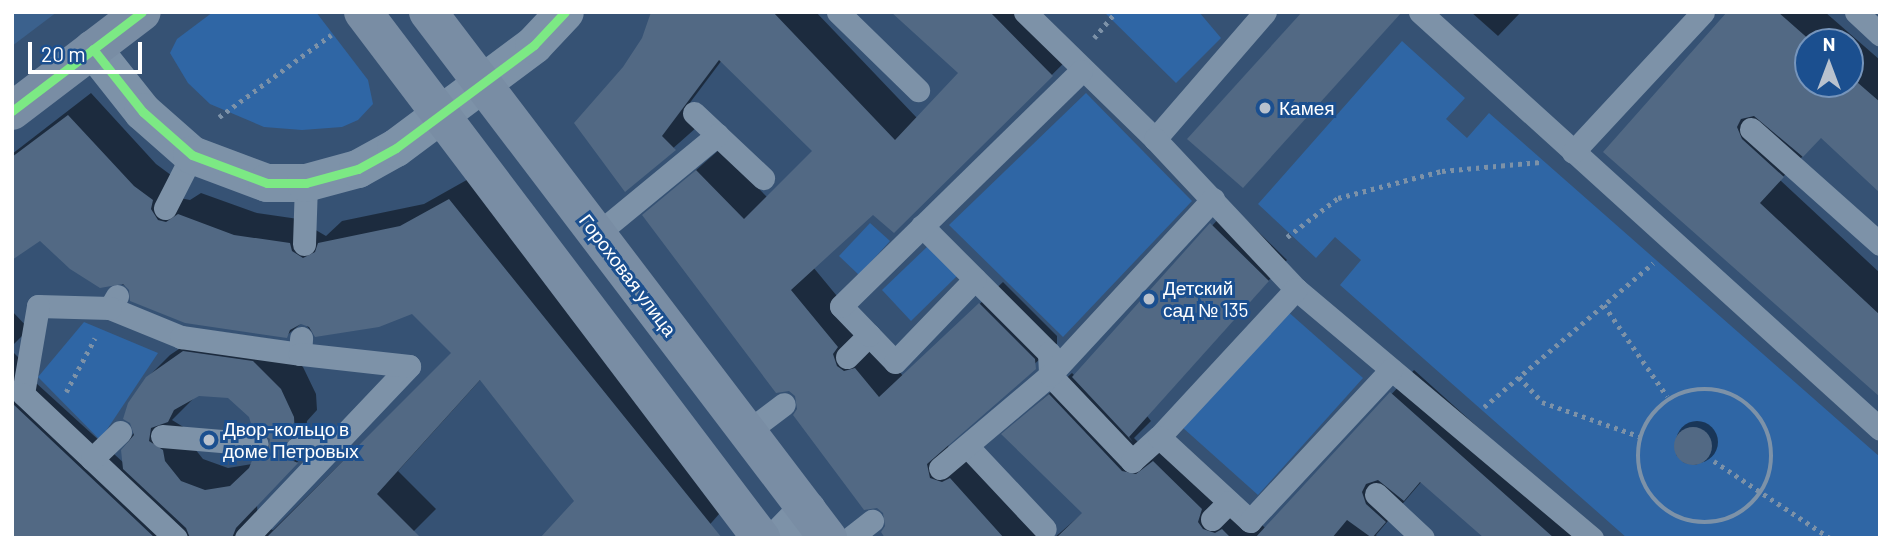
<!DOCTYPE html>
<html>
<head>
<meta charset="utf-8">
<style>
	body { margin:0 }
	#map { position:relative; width:1892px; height:550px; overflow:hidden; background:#365274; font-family:Barlow,sans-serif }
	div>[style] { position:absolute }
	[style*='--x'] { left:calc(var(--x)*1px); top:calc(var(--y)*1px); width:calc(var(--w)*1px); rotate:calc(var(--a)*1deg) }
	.green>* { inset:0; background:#2f66a5 }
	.water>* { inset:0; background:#3b618d }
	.shadow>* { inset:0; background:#0007 }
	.round { border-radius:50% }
	.building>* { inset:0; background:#526984 }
	.path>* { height:4.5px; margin-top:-2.25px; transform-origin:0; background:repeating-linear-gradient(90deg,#7d92a8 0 3.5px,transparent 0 8.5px) }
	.path>.ring { margin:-2.25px; padding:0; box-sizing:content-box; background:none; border:4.5px solid #7d92a8; border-radius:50% }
	.lane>* { height:23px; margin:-11.5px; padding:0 11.5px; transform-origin:11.5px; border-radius:11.5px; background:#7d92a8 }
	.street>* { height:38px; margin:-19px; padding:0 19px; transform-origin:19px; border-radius:19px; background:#7d92a8 }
	.secondary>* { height:38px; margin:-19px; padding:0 19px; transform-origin:19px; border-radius:19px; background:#798da4 }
	.cycleway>* { height:9px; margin:-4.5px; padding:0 4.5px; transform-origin:4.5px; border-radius:4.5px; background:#7ce984 }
	.dots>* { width:19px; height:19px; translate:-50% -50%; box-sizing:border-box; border:4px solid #1b4f8f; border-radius:50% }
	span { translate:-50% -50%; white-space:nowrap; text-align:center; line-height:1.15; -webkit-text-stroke:6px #1b4f8f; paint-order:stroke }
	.poi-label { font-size:19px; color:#fff }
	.left { translate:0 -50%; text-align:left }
	.street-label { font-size:19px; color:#fff }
	.frame { position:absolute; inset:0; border:14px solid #fff; pointer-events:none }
	.north { position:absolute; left:1794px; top:28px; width:70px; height:70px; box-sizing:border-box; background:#1b4f8f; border:2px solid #7695bc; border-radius:50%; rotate:0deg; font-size:19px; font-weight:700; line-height:28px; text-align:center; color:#fff }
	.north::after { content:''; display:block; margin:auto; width:24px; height:32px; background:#b9c2ce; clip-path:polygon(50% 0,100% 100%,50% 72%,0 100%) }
	.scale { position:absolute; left:28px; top:42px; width:114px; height:32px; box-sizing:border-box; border:4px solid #fff; border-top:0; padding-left:9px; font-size:21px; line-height:24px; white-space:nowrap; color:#fff; -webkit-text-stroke:5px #1b4f8f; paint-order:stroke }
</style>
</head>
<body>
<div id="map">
	<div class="green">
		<div style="clip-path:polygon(213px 12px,316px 12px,368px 80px,373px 104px,358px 120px,342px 127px,302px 130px,264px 127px,210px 104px,188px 83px,170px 53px,177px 39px)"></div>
		<div style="clip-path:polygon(1104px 12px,1199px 12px,1221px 38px,1176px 83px)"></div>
		<div style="clip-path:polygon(evenodd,1402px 41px,1465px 98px,1446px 119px,1467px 138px,1489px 113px,1880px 457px,1880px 538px,1627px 538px,1340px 285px,1361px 260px,1335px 237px,1316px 258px,1258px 204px,1402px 41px,1689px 427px,1701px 429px,1712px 448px,1707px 459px,1696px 465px,1684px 463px,1676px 455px,1679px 433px,1689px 427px)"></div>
		<div style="clip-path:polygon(1086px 93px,1192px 201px,1063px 337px,949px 225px)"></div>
		<div style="clip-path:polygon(870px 223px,890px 241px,859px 275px,839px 256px)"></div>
		<div style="clip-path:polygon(929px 245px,958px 275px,911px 321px,882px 290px)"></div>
		<div style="clip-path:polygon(1286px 310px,1363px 378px,1258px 495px,1182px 427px)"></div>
		<div style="clip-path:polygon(84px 322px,158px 353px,100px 440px,38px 377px)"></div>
	</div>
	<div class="water">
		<div style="clip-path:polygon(12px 12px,57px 12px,12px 46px)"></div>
	</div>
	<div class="shadow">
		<div style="clip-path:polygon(651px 12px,816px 12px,917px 118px,960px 73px,894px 12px,1034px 12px,1074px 53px,894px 231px,873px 212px,813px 267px,903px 376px,1003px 282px,1057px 336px,1057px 344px,951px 438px,948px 447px,973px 457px,1046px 538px,887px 538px,885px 512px,799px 409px,797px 395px,645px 215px,720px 149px,768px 198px,815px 151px,722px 60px,683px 112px,697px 127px,626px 190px,625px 68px,644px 39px)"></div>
		<div style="clip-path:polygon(1471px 12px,1521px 12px,1498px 36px)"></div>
		<div style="clip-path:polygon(evenodd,1729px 12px,1825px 12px,1880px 60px,1880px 191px,1822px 136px,1780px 180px,1880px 273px,1880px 395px,1606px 152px,1729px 12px,1808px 42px,1850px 42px,1850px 84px,1808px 84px,1808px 42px)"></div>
		<div style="clip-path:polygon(evenodd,91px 93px,156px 164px,175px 178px,180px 198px,190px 200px,201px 193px,257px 213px,312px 221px,314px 229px,326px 236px,342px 221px,424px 204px,472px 177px,727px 505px,698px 538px,577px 502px,481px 379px,398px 471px,436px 509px,407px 538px,12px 538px,12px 351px,31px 370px,35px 382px,125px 464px,123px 450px,136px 429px,147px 378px,170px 355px,207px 330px,276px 340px,303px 367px,316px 394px,317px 410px,307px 421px,306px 431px,319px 439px,257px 505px,258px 525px,273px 530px,453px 353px,412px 312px,315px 335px,303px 322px,286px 336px,131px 289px,40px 239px,12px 257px,12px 154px,91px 93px,198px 394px,228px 397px,267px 431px,271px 442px,252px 464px,228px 468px,203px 459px,187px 439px,185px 428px,172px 420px,198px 394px)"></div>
		<div style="clip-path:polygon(1231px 205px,1287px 260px,1147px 416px,1151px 421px,1134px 438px,1145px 449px,1160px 453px,1245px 507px,1266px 529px,1414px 370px,1601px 538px,1487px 538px,1422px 481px,1376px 535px,1378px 538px,1054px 538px,1084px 512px,1004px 434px,1072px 373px,1075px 376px)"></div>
		<div style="clip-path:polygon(12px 311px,29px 329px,12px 346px)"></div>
		<div class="round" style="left:1676px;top:421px;width:42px;height:42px"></div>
	</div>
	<div class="building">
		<div style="clip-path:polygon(651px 12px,773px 12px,895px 140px,958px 73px,891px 12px,990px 12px,1053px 76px,894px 233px,873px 215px,791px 290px,838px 347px,833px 354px,837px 366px,844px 371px,855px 368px,879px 397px,979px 303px,1035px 359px,1036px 369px,927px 464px,930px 478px,942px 482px,950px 478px,1004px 538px,885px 538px,881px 532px,885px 526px,883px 513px,877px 508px,864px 510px,793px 415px,797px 409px,795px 396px,789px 391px,776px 393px,642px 215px,696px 170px,744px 219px,812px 151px,719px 60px,662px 136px,676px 150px,625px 192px,574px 123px,623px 67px,642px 38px)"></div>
		<div style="clip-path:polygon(1302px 12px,1402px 12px,1243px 188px,1187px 139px)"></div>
		<div style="clip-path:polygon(1727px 12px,1778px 12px,1812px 42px,1808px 42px,1808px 84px,1850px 84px,1850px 76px,1880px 102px,1880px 193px,1821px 138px,1803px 157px,1754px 116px,1741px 119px,1737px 127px,1742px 139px,1784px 177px,1760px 203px,1880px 315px,1880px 397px,1603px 152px)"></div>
		<div style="clip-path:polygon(68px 115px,134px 186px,153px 200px,151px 209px,158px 220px,166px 222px,178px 214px,234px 235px,290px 243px,292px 251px,303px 258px,315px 252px,318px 243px,400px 226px,449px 199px,722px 538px,540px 538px,574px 501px,480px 380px,377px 494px,421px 538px,266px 538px,451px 353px,412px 314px,379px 327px,315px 337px,309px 327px,301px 324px,290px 330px,287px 338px,185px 323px,130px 301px,129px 290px,123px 284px,100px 288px,70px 269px,40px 241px,12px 260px,12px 157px)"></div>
		<div style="clip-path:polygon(1210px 223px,1269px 281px,1129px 437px,1133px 442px,1072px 377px)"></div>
		<div style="clip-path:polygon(evenodd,183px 351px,253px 361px,281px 389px,294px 417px,295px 434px,283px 448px,289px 459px,298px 463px,236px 528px,232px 538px,190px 538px,186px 528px,123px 469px,121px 450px,134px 435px,130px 423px,123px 419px,128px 403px,146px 377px,183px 351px,199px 396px,228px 398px,249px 417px,253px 430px,270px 439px,268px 452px,253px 458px,249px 468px,230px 486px,205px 490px,181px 481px,165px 461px,163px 450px,149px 441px,151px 428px,168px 422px,174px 410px,199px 396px)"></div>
		<div style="clip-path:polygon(1390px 392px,1554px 538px,1484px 538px,1420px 482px,1404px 501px,1378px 480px,1366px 484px,1362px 492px,1366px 504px,1386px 522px,1372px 538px,1347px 520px,1332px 538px,1255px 538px)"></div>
		<div style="clip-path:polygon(1049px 394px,1122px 471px,1136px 474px,1153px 461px,1202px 509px,1198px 522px,1203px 529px,1215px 533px,1222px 529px,1231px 538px,1056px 538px,1082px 513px,1001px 434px)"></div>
		<div style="clip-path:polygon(12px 403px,13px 404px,155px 538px,12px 538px)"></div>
		<div class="round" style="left:1674px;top:427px;width:38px;height:38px"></div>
	</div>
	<div class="path">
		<div style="--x:1094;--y:38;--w:34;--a:-50"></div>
		<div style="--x:219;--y:117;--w:139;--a:-36.2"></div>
		<div style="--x:1287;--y:237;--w:64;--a:-37.4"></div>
		<div style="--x:1338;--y:198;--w:107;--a:-14.6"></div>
		<div style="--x:1442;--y:171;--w:99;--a:-5.2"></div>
		<div style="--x:1604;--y:305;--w:111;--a:55.3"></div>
		<div style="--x:1519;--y:377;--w:34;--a:47"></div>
		<div style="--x:1542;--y:402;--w:103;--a:19.3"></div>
		<div class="ring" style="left:1638px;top:389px;width:129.5px;height:129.5px"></div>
		<div style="--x:66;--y:392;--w:61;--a:-61.8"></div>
		<div style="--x:1484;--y:407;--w:222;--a:-40.4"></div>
		<div style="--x:1714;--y:461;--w:139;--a:33.6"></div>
	</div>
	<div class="lane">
		<div style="--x:838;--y:12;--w:112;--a:44.3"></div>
		<div style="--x:1025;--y:12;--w:182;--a:44.3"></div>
		<div style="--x:1155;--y:139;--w:168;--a:-49.1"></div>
		<div style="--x:1420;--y:12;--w:621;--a:42.19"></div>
		<div style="--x:1856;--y:12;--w:33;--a:43"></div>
		<div style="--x:694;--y:113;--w:95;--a:43.3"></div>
		<div style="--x:1751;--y:129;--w:173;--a:41.7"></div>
		<div style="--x:1155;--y:139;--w:206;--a:46.8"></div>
		<div style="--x:1296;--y:289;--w:387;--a:40.1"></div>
		<div style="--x:1573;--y:152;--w:191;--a:-47.1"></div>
		<div style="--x:165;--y:208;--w:59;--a:-63"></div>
		<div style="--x:922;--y:226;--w:180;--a:45"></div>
		<div style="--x:1049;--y:353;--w:22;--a:87"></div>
		<div style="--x:1050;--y:375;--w:119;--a:46.4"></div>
		<div style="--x:1132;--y:461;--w:36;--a:-42"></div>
		<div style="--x:597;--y:234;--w:156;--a:-39.5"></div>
		<div style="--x:304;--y:244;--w:61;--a:-88.1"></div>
		<div style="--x:1296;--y:289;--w:202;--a:132.8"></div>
		<div style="--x:1159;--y:437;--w:124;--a:42.7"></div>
		<div style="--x:1250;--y:521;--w:207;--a:-47"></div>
		<div style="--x:117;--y:296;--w:14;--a:120"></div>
		<div style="--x:110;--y:308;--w:77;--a:22.2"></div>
		<div style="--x:181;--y:337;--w:120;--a:8.1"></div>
		<div style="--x:300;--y:354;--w:16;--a:-86"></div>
		<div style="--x:110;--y:308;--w:72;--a:-178.4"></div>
		<div style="--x:38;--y:306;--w:89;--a:99.7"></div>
		<div style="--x:23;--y:394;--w:210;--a:43.3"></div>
		<div style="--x:869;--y:335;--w:37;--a:46"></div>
		<div style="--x:895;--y:362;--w:115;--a:-46.1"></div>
		<div style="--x:847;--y:357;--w:31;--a:-45"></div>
		<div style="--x:869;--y:335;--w:40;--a:-134"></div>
		<div style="--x:841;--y:306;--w:336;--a:-44.4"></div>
		<div style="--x:747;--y:432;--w:46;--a:-37.1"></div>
		<div style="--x:162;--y:436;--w:95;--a:4.8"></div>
		<div style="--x:968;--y:447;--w:112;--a:46.8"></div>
		<div style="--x:297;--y:448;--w:33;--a:3"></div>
		<div style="--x:92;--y:459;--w:39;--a:-44"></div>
		<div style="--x:940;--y:468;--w:144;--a:-40.2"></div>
		<div style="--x:1050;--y:375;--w:240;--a:-47.2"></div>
		<div style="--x:1376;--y:494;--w:64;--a:43.1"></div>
		<div style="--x:1212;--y:519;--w:24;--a:-45"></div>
		<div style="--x:246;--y:538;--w:237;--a:-46.5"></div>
		<div style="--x:409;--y:366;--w:110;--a:-173.7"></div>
		<div style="--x:850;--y:538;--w:28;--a:-38"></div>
	</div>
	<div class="street">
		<div style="--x:93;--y:49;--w:80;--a:51.6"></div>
		<div style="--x:143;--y:112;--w:65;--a:41.3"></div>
		<div style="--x:192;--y:155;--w:80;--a:20.5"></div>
		<div style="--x:267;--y:183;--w:39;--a:0"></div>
		<div style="--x:306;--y:183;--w:54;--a:-15.1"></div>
		<div style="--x:358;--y:169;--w:43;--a:-28.9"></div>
		<div style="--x:396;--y:148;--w:172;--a:-36.7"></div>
		<div style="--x:534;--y:45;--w:45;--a:-46.8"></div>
		<div style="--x:780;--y:538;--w:39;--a:-46"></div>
	</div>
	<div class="secondary">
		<div style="--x:363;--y:12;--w:660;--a:52.89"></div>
		<div style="--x:428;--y:12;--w:661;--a:52.75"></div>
		<div style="--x:12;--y:111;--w:163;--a:-37.3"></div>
	</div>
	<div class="cycleway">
		<div style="--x:93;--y:49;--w:80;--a:51.6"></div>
		<div style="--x:143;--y:112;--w:65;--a:41.3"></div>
		<div style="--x:192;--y:155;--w:80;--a:20.5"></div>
		<div style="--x:267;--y:183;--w:39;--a:0"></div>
		<div style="--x:306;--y:183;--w:54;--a:-15.1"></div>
		<div style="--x:358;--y:169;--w:43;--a:-28.9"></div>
		<div style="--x:396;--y:148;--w:172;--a:-36.7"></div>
		<div style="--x:534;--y:45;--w:45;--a:-46.8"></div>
		<div style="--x:12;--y:111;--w:163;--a:-37.3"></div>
	</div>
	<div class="dots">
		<div style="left:1265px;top:108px;background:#b9c2ce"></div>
		<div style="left:1149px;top:299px;background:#b9c2ce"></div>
		<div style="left:209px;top:440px;background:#b9c2ce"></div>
	</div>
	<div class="poi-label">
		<span class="left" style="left:1279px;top:108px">Камея</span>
		<span class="left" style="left:1163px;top:299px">Детский<br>сад № 135</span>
		<span class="left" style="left:223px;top:440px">Двор-кольцо в<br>доме Петровых</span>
	</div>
	<div class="street-label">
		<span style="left:628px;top:275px;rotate:53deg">Гороховая улица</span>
	</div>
	<div class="frame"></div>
	<div class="north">N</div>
	<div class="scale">20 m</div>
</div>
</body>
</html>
